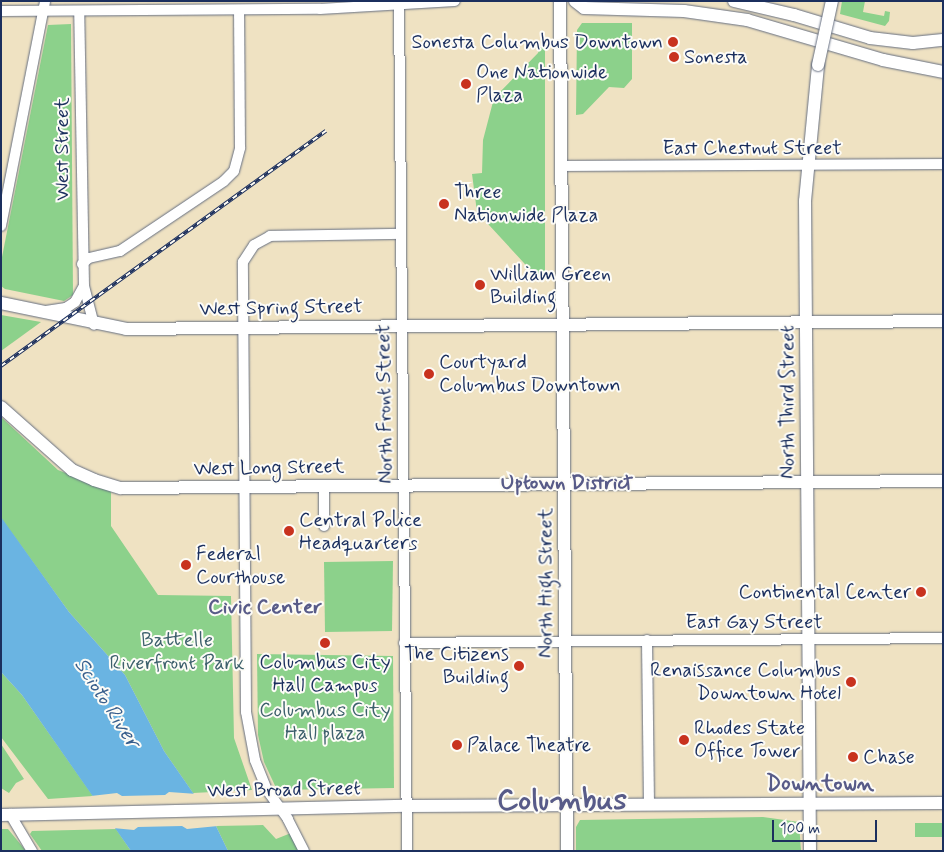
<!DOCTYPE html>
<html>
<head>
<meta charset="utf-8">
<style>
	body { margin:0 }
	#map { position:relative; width:944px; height:852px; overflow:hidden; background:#efe2c2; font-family:Mynerve,sans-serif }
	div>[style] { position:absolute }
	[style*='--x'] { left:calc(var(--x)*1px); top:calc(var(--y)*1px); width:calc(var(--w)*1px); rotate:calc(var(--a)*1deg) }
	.green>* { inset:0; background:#8cd18b }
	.water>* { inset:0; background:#6ab4e2 }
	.pier>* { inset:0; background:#efe2c2 }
	.roads { filter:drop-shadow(0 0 1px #656e81) drop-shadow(0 0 1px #656e81) }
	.minor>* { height:10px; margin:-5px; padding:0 5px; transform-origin:5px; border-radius:5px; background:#fff }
	.major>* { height:12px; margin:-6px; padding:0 6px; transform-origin:6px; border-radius:6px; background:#fff }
	.rail>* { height:4px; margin-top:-2px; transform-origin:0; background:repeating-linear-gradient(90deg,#fdfcf7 0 5.5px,#1b2f5e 0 11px); box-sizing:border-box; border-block:1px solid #1b2f5e }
	.bridges { filter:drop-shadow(0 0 1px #656e81) drop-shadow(0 0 1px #656e81) }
	.major-bridge>* { height:12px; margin:-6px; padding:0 6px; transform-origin:6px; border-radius:6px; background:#fff }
	.dots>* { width:14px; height:14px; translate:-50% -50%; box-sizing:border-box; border:2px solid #fdfcf7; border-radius:50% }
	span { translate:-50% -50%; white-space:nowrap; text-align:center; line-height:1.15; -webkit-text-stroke:4px #fdfcf7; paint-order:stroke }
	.poi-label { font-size:20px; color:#1b2f5e }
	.right { translate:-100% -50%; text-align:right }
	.left { translate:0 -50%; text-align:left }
	.street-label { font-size:20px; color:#1b2f5e }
	.park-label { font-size:20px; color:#3d606c }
	.neighbourhood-label { font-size:21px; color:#585b88; font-weight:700 }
	.water-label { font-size:21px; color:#375e8c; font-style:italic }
	.quarter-label { font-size:22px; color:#585b88; font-weight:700 }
	.town-label { font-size:30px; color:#585b88; font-weight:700 }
	.frame { position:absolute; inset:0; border:2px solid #1b2f5e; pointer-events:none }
	.scale { position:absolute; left:772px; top:820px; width:105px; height:22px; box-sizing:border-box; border:2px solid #1b2f5e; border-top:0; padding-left:6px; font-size:15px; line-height:18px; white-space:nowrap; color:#1b2f5e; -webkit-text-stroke:4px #fdfcf7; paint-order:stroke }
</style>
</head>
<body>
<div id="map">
	<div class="green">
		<div style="clip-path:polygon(842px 1px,865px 1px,863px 12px,884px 16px,885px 11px,890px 12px,889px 21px,885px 26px,840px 14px)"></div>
		<div style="clip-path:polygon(582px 23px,632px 23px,632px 79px,624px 88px,609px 87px,583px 114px,576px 115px,577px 30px)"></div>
		<div style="clip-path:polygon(71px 24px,73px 295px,64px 301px,5px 289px,1px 286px,1px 262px,48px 25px)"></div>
		<div style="clip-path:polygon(545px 34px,545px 275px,535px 275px,477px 212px,472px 174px,482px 173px,483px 140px,494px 98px,538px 53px)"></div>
		<div style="clip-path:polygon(1px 315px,41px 322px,1px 351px)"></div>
		<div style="clip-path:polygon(1px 417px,58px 470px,111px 491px,111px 526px,158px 595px,231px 596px,234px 738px,252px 790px,193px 793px,164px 751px,125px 675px,69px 612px,1px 518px)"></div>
		<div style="clip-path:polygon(393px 561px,392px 631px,325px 632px,324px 562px)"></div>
		<div style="clip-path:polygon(257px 654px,393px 656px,394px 788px,277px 790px,264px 762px,258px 735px)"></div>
		<div style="clip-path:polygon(1px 672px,22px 695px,93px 796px,48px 799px,23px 766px,1px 737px)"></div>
		<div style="clip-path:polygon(1px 744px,24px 779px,16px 783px,9px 793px,1px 788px)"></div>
		<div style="clip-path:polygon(763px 817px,799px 822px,801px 851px,576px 851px,576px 827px,580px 820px)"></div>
		<div style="clip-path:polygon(915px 823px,943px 823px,943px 837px,915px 837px)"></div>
		<div style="clip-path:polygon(263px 825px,276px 839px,291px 833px,300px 851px,228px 851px,216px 826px)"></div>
		<div style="clip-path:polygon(1px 829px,8px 829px,26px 851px,1px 851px)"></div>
		<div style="clip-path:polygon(116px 829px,131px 851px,42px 851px,30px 834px,32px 831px)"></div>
	</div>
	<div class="water">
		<div style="clip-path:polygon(1px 517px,69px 612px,125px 675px,164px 751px,216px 826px,228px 851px,131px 851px,22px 695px,1px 672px)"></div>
	</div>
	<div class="pier">
		<div style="clip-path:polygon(169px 792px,197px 794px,218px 826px,187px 829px,182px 826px,138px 827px,134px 830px,113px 828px,91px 796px,117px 793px,122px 796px,165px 795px)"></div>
	</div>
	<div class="roads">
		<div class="minor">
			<div style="--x:399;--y:1;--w:850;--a:89.46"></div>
			<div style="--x:1;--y:11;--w:319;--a:-0.4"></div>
			<div style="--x:320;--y:9;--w:135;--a:-3.4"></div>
			<div style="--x:562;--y:166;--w:381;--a:-0.3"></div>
			<div style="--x:1;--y:226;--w:229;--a:-78.9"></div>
			<div style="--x:82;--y:264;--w:9;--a:-41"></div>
			<div style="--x:89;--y:258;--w:32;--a:-13"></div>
			<div style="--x:120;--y:251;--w:125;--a:-33.9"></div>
			<div style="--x:224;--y:181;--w:14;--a:-45"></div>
			<div style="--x:234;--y:171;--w:24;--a:-75"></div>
			<div style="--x:240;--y:148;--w:138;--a:-90.4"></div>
			<div style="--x:84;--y:286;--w:40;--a:75.6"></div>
			<div style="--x:46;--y:311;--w:20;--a:-9"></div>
			<div style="--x:66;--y:308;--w:11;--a:-34"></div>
			<div style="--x:75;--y:302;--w:18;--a:-61"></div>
			<div style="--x:84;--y:286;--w:275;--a:-91"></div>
			<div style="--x:324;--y:486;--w:40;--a:90"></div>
			<div style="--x:647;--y:640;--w:165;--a:89.3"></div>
			<div style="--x:404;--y:643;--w:539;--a:-0.53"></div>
			<div style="--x:10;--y:814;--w:43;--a:59.3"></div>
			<div style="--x:304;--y:851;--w:36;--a:-117"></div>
			<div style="--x:288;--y:819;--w:36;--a:-126"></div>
			<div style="--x:267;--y:790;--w:32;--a:-112"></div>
			<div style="--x:255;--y:760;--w:49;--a:-100.6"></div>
			<div style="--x:246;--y:712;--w:450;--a:-90.4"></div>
			<div style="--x:243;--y:262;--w:20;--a:-57"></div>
			<div style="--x:254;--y:245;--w:18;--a:-29"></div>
			<div style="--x:270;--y:236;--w:131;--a:-0.9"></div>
		</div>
		<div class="major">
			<div style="--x:560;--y:1;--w:850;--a:89.53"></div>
			<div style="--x:575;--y:1;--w:11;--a:38"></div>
			<div style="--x:584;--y:8;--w:100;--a:1.7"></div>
			<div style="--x:684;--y:11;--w:64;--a:8.1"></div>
			<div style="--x:747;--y:20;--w:142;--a:16.4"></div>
			<div style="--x:883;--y:60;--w:61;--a:11.3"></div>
			<div style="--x:734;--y:1;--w:62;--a:13.1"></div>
			<div style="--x:794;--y:15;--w:79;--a:16.8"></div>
			<div style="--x:870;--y:38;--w:43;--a:6.6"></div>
			<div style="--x:913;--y:43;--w:30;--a:-6"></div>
			<div style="--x:1;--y:303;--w:128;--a:11.7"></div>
			<div style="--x:126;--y:329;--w:817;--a:-0.56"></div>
			<div style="--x:1;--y:407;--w:95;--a:41.6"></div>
			<div style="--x:72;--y:470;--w:24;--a:24"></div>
			<div style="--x:94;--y:480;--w:28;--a:17"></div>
			<div style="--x:121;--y:488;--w:822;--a:-0.49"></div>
			<div style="--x:1;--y:815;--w:405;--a:-1.3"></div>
			<div style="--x:406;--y:806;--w:537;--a:-0.32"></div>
			<div style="--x:810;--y:851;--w:650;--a:-90.44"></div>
			<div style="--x:805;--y:201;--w:137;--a:-84.5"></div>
		</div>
	</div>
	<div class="rail">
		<div style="--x:1;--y:366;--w:401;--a:-35.9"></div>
	</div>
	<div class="bridges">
		<div class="major-bridge">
			<div style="--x:818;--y:65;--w:66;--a:-77.7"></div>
		</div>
	</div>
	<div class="dots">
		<div style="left:673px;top:42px;background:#c8321e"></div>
		<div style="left:674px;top:57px;background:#c8321e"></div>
		<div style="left:466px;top:84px;background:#c8321e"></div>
		<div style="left:444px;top:204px;background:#c8321e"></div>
		<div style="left:480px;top:285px;background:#c8321e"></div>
		<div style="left:429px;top:374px;background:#c8321e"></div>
		<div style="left:289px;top:531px;background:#c8321e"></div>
		<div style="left:186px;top:565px;background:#c8321e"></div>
		<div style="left:921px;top:592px;background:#c8321e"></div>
		<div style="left:325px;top:643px;background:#c8321e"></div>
		<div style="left:519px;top:666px;background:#c8321e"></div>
		<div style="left:851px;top:682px;background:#c8321e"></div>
		<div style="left:684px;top:740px;background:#c8321e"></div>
		<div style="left:457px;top:745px;background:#c8321e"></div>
		<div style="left:853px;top:757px;background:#c8321e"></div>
	</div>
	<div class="poi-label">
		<span class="right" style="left:663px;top:42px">Sonesta Columbus Downtown</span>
		<span class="left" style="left:684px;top:57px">Sonesta</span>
		<span class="left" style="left:476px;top:84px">One Nationwide<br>Plaza</span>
		<span class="left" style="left:454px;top:204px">Three<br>Nationwide Plaza</span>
		<span class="left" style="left:490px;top:286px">William Green<br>Building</span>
		<span class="left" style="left:439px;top:374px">Courtyard<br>Columbus Downtown</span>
		<span class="left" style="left:299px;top:532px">Central Police<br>Headquarters</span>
		<span class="left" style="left:196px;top:566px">Federal<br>Courthouse</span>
		<span class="right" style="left:911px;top:592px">Continental Center</span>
		<span class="right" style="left:509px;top:666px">The Citizens<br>Building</span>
		<span style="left:325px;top:674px">Columbus City<br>Hall Campus</span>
		<span class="right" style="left:841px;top:682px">Renaissance Columbus<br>Downtown Hotel</span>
		<span class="left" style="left:694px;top:740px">Rhodes State<br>Office Tower</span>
		<span class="left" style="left:467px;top:745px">Palace Theatre</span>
		<span class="left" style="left:863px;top:757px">Chase</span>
	</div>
	<div class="street-label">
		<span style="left:752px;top:148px">East Chestnut Street</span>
		<span style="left:62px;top:149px;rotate:-90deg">West Street</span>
		<span style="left:281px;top:308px;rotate:-1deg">West Spring Street</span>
		<span style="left:788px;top:402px;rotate:-90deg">North Third Street</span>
		<span style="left:385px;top:404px;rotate:-91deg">North Front Street</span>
		<span style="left:269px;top:468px;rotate:-1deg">West Long Street</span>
		<span style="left:546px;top:583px;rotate:-90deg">North High Street</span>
		<span style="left:754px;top:622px">East Gay Street</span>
		<span style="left:284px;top:790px;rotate:-1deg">West Broad Street</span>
	</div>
	<div class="park-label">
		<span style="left:177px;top:652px">Battelle<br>Riverfront Park</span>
		<span style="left:325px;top:722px">Columbus City<br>Hall plaza</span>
	</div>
	<div class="neighbourhood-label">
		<span style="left:567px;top:483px">Uptown District</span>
		<span style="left:265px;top:607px">Civic Center</span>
	</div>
	<div class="water-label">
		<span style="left:107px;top:703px;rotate:57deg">Scioto River</span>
	</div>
	<div class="quarter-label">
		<span style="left:820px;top:785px">Downtown</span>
	</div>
	<div class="town-label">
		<span style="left:562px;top:801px">Columbus</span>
	</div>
	<div class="frame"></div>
	<div class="scale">100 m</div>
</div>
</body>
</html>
